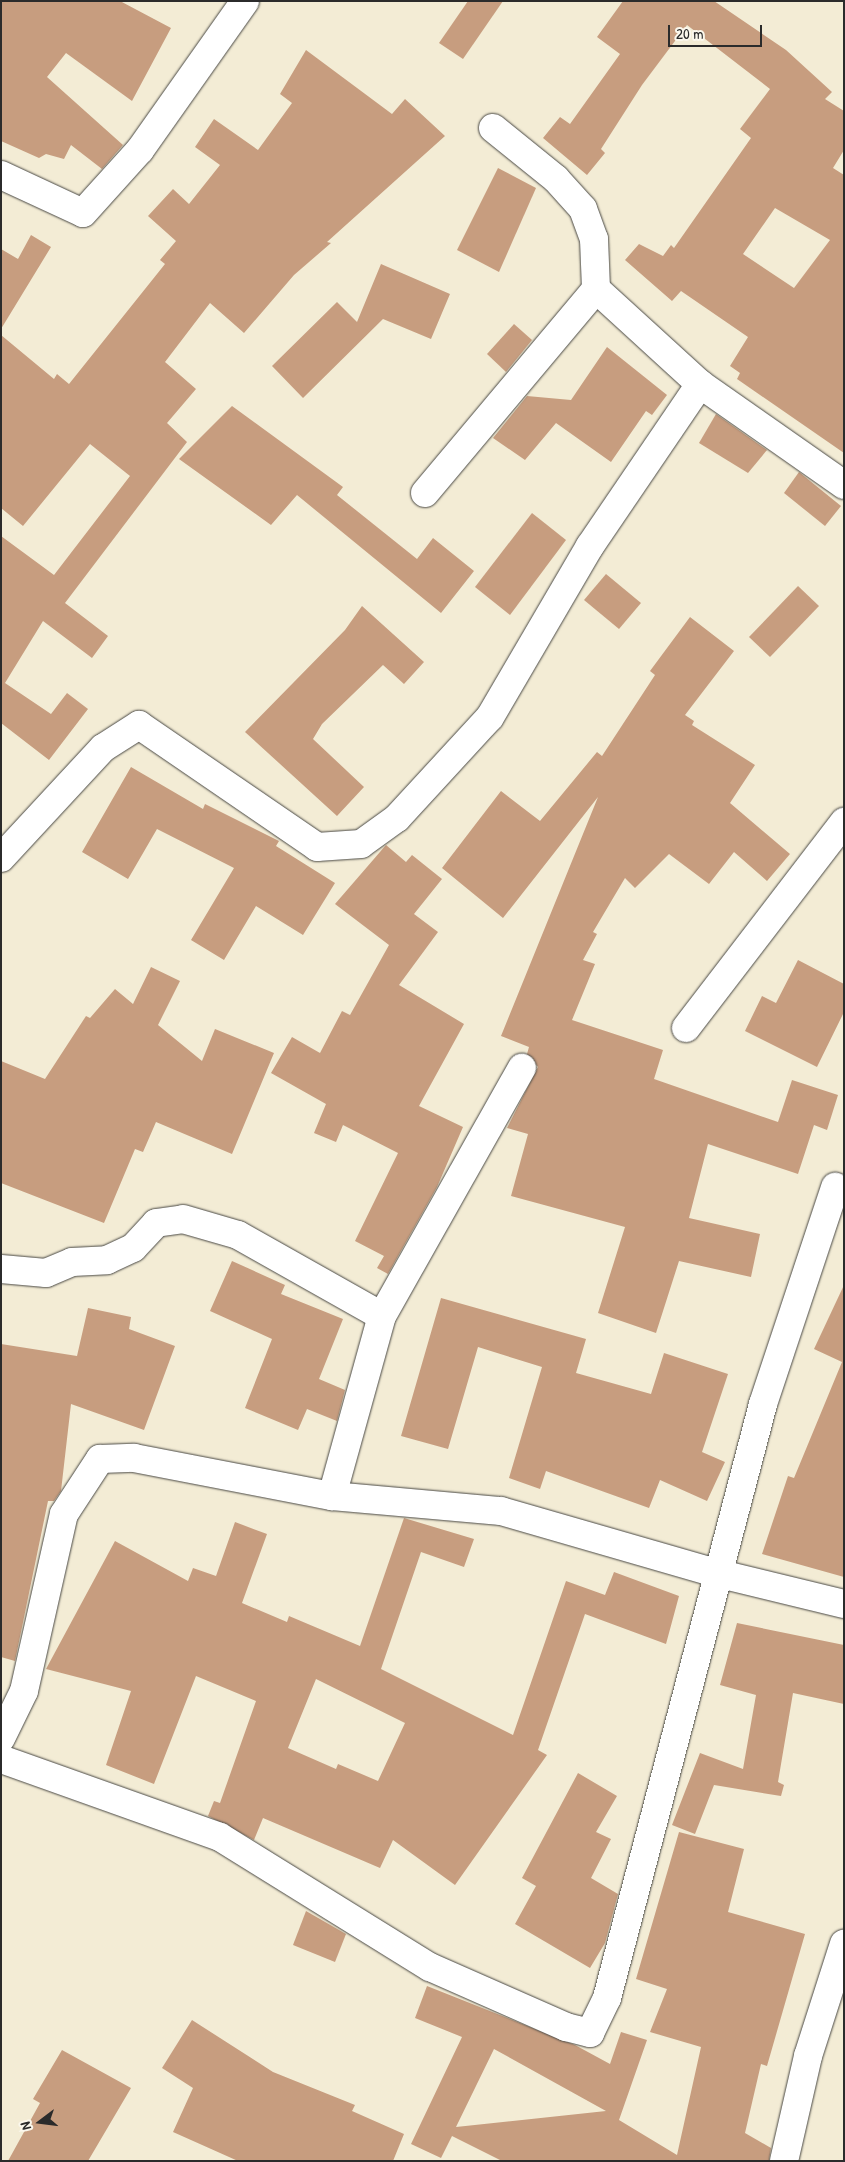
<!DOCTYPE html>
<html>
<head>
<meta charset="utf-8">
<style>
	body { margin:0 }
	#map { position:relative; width:845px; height:2162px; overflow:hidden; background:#f3ecd5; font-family:"Patrick Hand",sans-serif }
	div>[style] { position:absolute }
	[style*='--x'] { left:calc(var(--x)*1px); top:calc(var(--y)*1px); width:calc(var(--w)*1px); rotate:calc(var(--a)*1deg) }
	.building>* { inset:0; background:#c79d7f }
	.roads { filter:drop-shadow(0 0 1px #494844) drop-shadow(0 0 1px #494844) }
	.minor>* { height:28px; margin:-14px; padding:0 14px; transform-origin:14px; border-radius:14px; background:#fff }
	span { translate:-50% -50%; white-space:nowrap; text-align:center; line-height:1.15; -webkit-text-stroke:4px #fbf7ec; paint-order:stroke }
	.frame { position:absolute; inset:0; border:2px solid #2b2b2b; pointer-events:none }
	.north { position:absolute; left:15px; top:2097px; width:50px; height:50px; -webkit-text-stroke:4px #fbf7ec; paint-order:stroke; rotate:255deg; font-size:14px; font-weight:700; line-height:20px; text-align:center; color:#2b2b2b }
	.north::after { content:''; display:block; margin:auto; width:18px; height:22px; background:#2b2b2b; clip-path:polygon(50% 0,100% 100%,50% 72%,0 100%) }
	.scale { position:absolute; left:668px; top:25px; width:94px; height:22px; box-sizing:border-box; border:2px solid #2b2b2b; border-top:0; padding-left:6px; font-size:15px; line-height:18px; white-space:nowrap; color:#2b2b2b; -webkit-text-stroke:4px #fbf7ec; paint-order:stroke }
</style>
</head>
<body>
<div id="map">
	<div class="building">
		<div style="clip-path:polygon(1px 1px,120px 1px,171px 28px,132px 101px,66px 53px,47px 77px,123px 145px,102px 169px,71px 145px,64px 159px,46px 154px,39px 158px,1px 141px)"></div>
		<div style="clip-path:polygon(468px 1px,503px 1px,463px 59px,439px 43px)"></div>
		<div style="clip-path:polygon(evenodd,623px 1px,714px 1px,786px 50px,832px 92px,825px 99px,844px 111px,844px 150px,833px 168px,844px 175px,844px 453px,737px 379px,740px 373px,730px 366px,748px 337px,681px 291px,672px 301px,625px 260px,639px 244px,663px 256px,671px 245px,674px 248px,751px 138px,740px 129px,770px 89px,687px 25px,642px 85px,601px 149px,605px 153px,587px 175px,543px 138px,560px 117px,570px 124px,620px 54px,597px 37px,623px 1px,775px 208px,830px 240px,794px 288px,743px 254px,775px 208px)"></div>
		<div style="clip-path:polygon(306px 50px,392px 114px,405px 99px,445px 136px,327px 242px,331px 243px,294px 275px,244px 333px,210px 303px,165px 362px,196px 389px,167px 423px,187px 442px,65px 603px,108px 636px,92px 658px,43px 621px,5px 683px,51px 714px,67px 693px,88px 709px,49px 760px,1px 723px,1px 536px,54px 575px,130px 476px,90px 444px,23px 526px,1px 508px,1px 335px,54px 379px,57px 374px,69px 384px,165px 264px,160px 260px,176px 241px,148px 216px,173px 189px,189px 204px,220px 165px,195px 147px,214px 119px,258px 150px,292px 103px,280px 94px)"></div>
		<div style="clip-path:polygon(498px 168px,536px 188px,499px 272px,457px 250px)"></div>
		<div style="clip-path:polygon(31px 235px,51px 247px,1px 329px,1px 249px,18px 259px)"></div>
		<div style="clip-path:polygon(381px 264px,450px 294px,431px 339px,383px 319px,303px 398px,272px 366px,337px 302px,357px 322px)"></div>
		<div style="clip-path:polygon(514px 324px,532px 340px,506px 372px,487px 354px)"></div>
		<div style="clip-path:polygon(607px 347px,667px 395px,652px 415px,646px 411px,611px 462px,556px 423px,525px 460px,493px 438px,527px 396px,571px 400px)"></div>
		<div style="clip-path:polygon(232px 406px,343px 487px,337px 495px,417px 559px,433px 538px,474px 571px,441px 613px,297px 495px,271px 525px,179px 459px)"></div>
		<div style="clip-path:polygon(716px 414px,767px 450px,748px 473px,699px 443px)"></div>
		<div style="clip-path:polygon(799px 472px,841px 506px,825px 526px,784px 493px)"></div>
		<div style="clip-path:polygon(532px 513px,566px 540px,510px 615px,475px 587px)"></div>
		<div style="clip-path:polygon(606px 574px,641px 603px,619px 629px,584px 600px)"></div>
		<div style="clip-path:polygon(798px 586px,819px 606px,770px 657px,749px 637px)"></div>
		<div style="clip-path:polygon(362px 606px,424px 662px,404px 684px,383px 665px,322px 724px,313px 739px,364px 787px,337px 816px,245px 732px,345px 630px)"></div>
		<div style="clip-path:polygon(690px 617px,734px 651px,685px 715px,694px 721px,692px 725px,755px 765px,730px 803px,790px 854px,767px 881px,734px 852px,709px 884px,669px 854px,635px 888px,625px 878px,593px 932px,597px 934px,583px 960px,595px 964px,572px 1020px,663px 1050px,654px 1079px,778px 1122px,792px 1080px,838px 1095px,827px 1130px,814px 1125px,798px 1174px,708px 1144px,689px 1218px,760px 1234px,751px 1277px,679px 1261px,656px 1333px,598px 1313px,625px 1227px,511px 1196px,528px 1134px,507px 1128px,538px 1067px,527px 1054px,529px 1047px,501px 1036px,598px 797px,503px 918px,442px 868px,501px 791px,540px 821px,597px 752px,602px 756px,655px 675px,650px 671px)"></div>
		<div style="clip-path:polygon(131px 767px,203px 809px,205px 804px,279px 841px,276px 846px,335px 883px,303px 935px,256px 906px,224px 960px,191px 940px,234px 868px,157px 829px,128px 879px,82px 852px)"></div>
		<div style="clip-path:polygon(386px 845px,406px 862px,412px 855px,442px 879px,414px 914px,438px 932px,399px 985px,464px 1024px,419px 1106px,463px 1127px,437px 1187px,388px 1274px,377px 1268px,384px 1256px,355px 1241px,398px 1153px,343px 1125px,336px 1142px,314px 1133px,326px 1104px,271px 1073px,292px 1037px,320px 1053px,342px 1011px,350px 1015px,389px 945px,335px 904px)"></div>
		<div style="clip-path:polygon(798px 960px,844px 984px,844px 1012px,817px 1067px,745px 1031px,762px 996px,776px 1003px)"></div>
		<div style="clip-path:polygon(151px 967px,180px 981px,158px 1025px,202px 1061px,215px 1029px,274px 1053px,232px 1154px,156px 1122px,143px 1152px,135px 1149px,104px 1223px,1px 1183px,1px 1061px,45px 1079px,86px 1016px,90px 1018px,115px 989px,133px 1004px)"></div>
		<div style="clip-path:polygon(232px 1261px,285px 1285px,281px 1294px,343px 1319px,319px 1379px,345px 1390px,337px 1421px,307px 1409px,298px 1430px,245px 1408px,272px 1339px,210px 1311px)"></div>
		<div style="clip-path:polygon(844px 1285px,844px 1577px,762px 1554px,788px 1476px,794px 1478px,842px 1362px,814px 1349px)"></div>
		<div style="clip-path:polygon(441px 1298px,586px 1339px,576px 1373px,651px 1394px,664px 1353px,728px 1374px,702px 1452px,725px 1462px,707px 1501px,660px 1480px,649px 1508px,546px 1471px,540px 1489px,509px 1478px,542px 1367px,478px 1347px,448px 1449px,401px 1436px)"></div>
		<div style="clip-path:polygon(88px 1308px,131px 1317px,129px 1329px,175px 1346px,144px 1430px,71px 1404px,61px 1491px,54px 1501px,48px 1501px,15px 1661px,1px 1657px,1px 1344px,77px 1356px)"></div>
		<div style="clip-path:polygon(evenodd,404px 1518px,474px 1539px,464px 1567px,421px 1552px,381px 1669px,513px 1735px,566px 1581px,605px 1595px,614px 1572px,679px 1596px,666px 1644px,585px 1614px,538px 1750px,547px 1755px,455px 1885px,393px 1840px,380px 1868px,263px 1818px,254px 1840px,208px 1816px,214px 1801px,220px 1803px,256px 1701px,196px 1676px,154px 1784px,106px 1765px,131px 1691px,46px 1669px,115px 1541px,188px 1581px,193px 1568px,216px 1576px,235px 1522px,267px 1534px,242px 1603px,287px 1622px,289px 1616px,360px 1646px,404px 1518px,316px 1679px,405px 1723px,378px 1781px,338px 1764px,336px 1769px,288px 1748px,316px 1679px)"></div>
		<div style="clip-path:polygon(737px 1623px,844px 1645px,844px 1704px,793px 1693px,778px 1782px,784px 1785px,781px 1796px,714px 1785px,695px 1834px,672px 1825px,700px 1753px,743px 1769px,756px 1695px,720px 1685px)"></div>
		<div style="clip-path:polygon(578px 1773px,617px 1796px,596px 1832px,611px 1839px,591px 1878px,618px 1894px,605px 1943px,590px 1968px,515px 1924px,536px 1886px,522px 1878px)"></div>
		<div style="clip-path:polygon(evenodd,679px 1832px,744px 1849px,728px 1912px,805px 1934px,767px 2066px,761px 2064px,745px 2133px,771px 2148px,769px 2161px,502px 2161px,452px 2136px,441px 2158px,411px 2144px,462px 2037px,415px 2018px,427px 1986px,575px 2045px,610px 2064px,621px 2032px,647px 2040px,619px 2120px,677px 2155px,701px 2047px,650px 2032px,667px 1989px,636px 1979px,679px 1832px,494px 2049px,606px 2111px,456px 2127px,494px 2049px)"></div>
		<div style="clip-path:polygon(306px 1911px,346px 1934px,335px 1962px,293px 1945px)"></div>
		<div style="clip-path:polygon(192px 2020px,273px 2072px,355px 2105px,352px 2111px,404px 2134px,393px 2161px,238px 2161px,173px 2132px,193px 2088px,162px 2068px)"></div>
		<div style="clip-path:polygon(62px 2050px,131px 2088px,88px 2161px,8px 2161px,40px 2103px,33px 2099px)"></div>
	</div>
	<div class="roads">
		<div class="minor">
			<div style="--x:493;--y:128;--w:81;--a:39"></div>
			<div style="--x:556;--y:179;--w:40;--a:48"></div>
			<div style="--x:583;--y:209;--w:32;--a:70"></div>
			<div style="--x:594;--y:239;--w:50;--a:87.7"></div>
			<div style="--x:596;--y:289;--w:141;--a:42.4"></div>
			<div style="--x:700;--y:384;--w:176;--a:35"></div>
			<div style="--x:1;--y:175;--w:90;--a:24.9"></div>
			<div style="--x:83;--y:213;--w:85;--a:-47.9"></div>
			<div style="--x:140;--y:150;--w:182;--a:-54.8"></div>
			<div style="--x:425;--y:493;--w:266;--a:-50"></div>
			<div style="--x:1;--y:858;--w:150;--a:-47.2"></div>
			<div style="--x:103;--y:748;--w:43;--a:-32.6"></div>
			<div style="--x:139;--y:725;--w:216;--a:34.4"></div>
			<div style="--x:317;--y:847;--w:44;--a:-3.9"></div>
			<div style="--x:361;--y:844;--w:44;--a:-35.8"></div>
			<div style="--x:397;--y:818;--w:137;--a:-47.4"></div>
			<div style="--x:490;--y:717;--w:198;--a:-59.7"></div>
			<div style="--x:590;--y:546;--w:196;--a:-55.8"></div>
			<div style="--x:686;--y:1028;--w:260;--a:-52.5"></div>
			<div style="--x:1;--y:1269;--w:45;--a:5.1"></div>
			<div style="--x:46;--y:1273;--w:28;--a:-23"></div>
			<div style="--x:72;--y:1262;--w:35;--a:-3"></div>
			<div style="--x:107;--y:1260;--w:29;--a:-25"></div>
			<div style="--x:133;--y:1248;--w:34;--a:-47"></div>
			<div style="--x:156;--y:1223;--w:27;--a:-8"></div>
			<div style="--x:183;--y:1219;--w:57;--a:16.2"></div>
			<div style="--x:238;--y:1235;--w:165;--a:29.4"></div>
			<div style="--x:332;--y:1496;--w:187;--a:-74.5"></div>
			<div style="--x:382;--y:1316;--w:285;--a:-60.6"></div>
			<div style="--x:1;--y:1738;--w:52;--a:-63.9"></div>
			<div style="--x:24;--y:1691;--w:181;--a:-77.3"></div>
			<div style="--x:64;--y:1514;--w:66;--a:-56.8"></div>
			<div style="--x:100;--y:1459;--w:34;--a:-2"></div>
			<div style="--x:134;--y:1458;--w:202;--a:10.9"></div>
			<div style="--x:332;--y:1496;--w:170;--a:5.1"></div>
			<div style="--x:501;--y:1511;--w:224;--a:16.1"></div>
			<div style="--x:716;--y:1573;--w:132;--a:13.6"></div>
			<div style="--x:1;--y:1759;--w:232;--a:19.6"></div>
			<div style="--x:220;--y:1837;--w:247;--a:31.8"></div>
			<div style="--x:430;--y:1967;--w:149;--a:23.8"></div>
			<div style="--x:566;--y:2027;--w:25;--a:14"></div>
			<div style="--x:590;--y:2033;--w:39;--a:-64"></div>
			<div style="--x:607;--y:1998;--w:614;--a:-75.28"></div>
			<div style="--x:763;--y:1404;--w:229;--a:-71.6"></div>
			<div style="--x:784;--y:2161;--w:108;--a:-77.1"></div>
			<div style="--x:808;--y:2056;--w:118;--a:-72.2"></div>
		</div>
	</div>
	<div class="frame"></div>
	<div class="north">N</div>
	<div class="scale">20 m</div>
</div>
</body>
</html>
